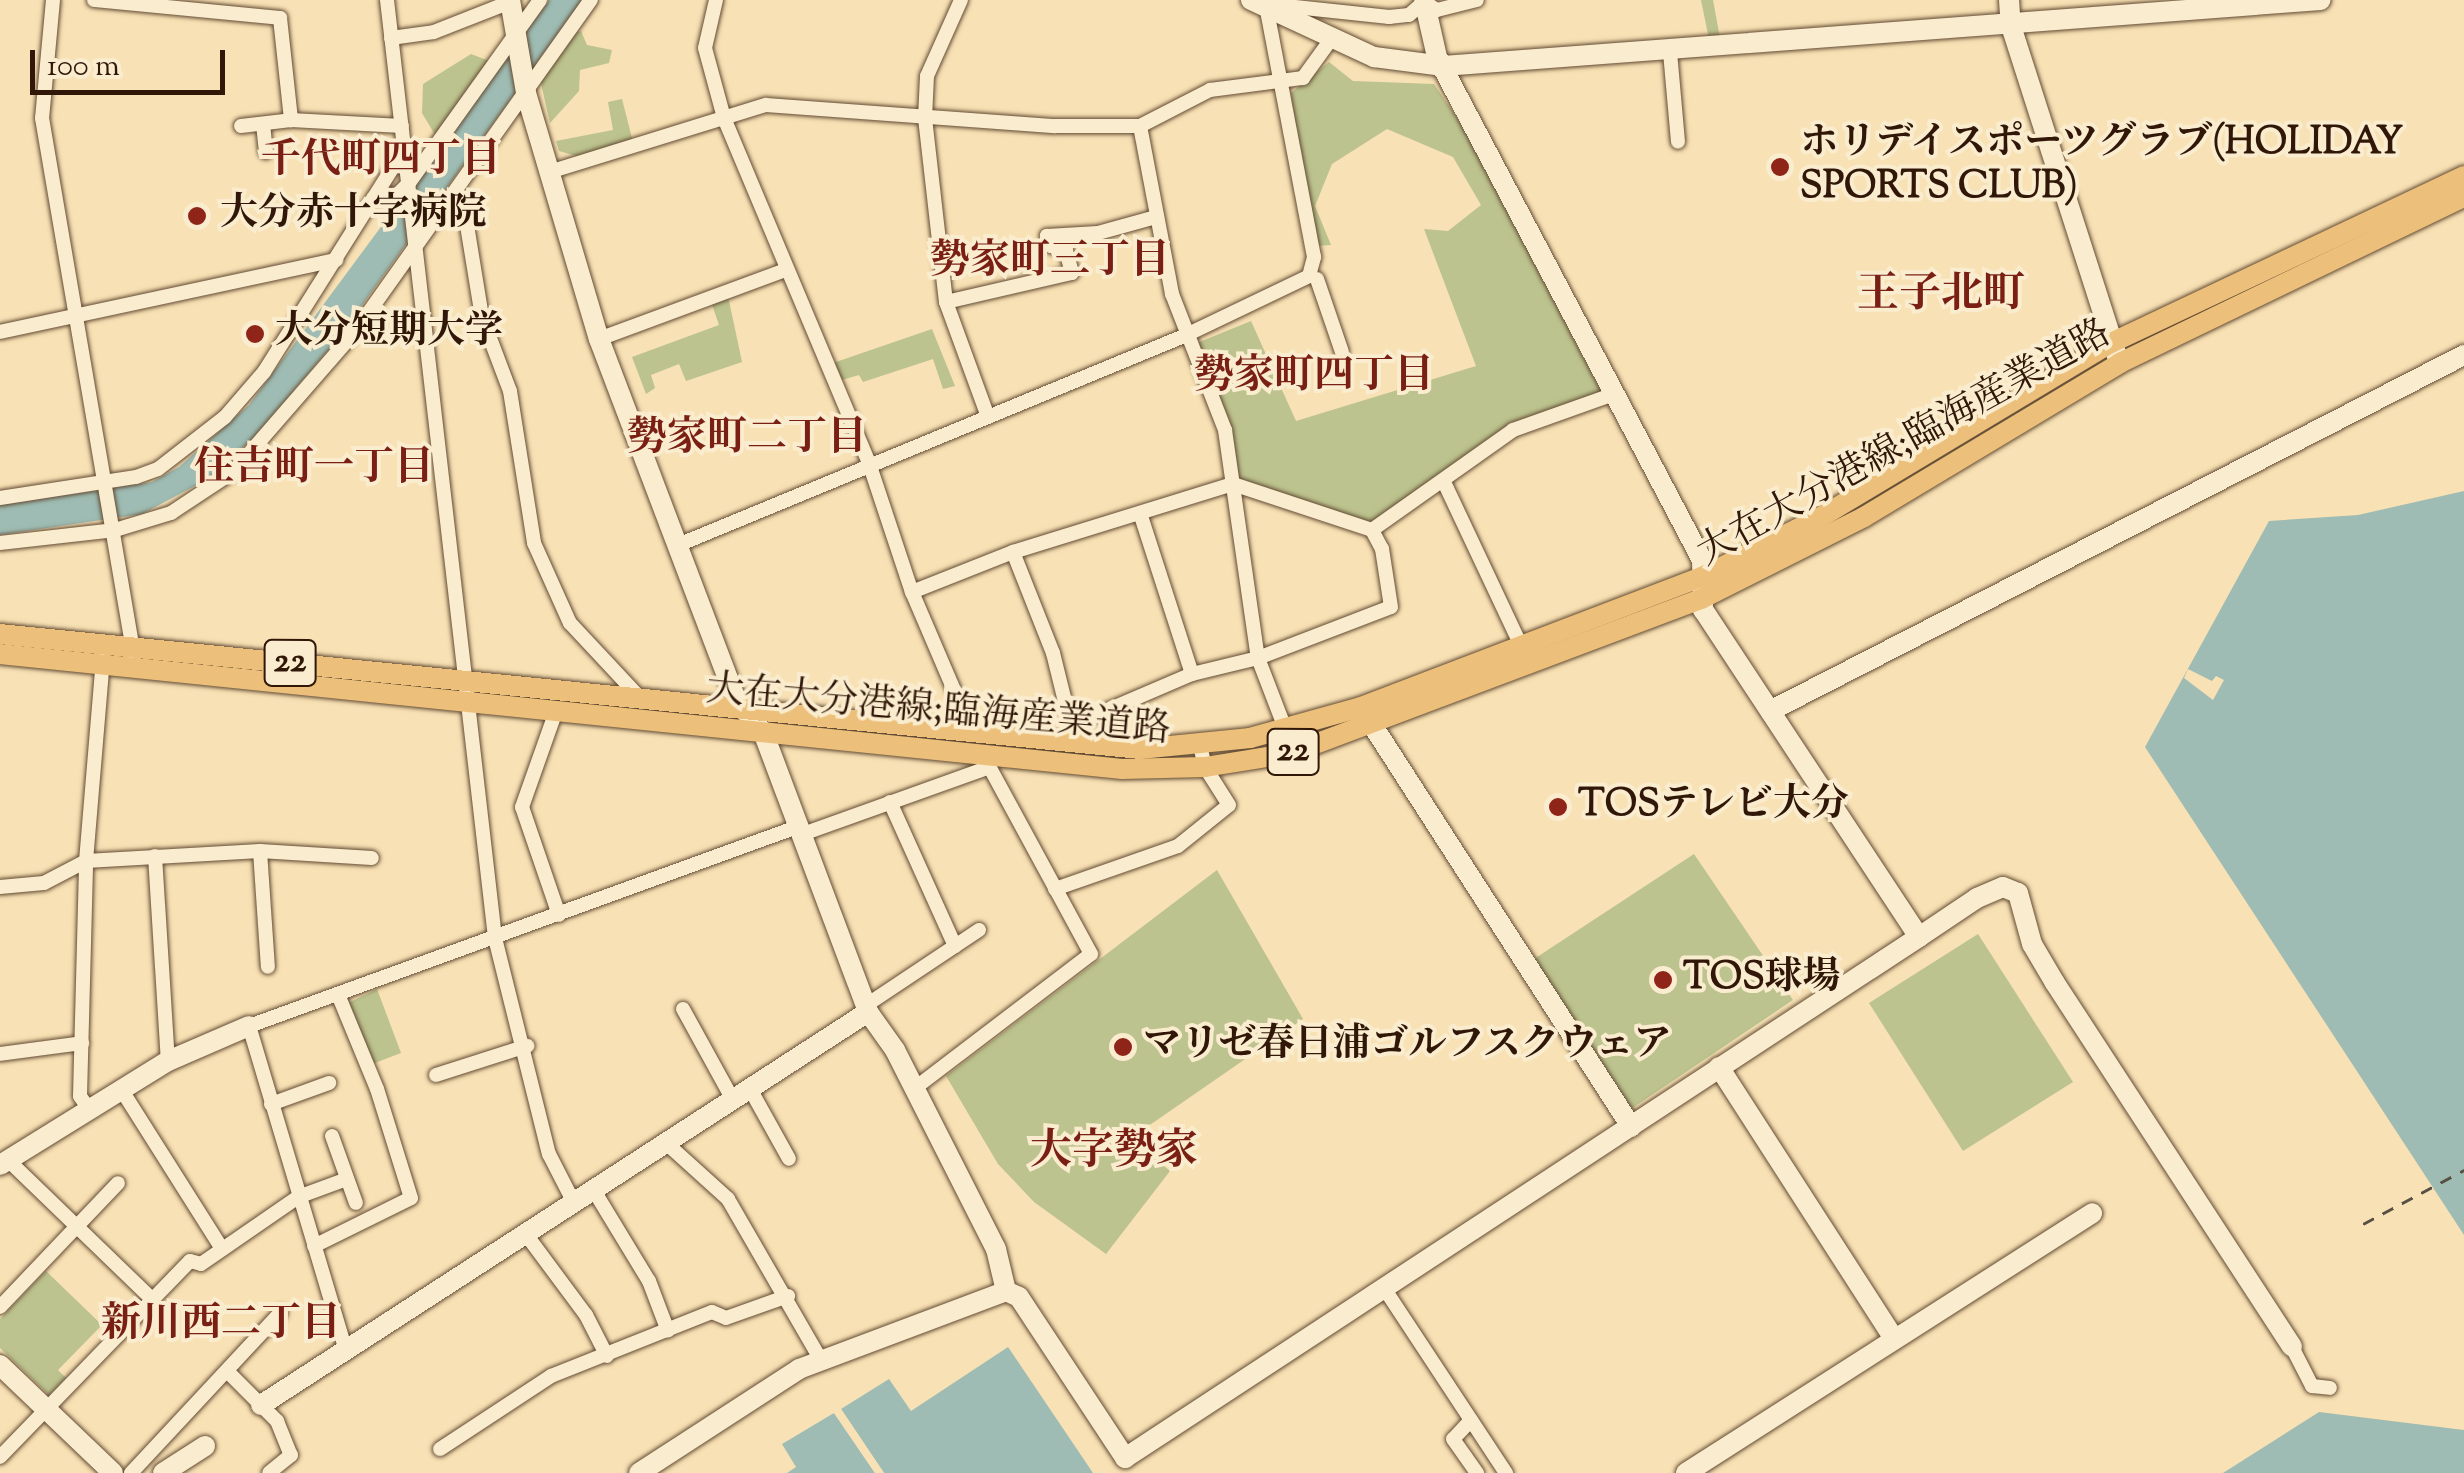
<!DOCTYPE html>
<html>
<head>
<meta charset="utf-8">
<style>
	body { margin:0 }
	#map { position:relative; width:2464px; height:1473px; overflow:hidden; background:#f8e1b4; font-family:"Sorts Mill Goudy","Noto Serif JP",serif }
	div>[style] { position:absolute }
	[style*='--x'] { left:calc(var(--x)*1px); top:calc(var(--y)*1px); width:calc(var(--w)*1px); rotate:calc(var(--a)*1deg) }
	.green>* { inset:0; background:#bcc38e }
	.water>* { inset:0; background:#9ebcb3 }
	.pier>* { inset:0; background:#f8e1b4 }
	.ferry>* { height:2.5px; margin-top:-1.25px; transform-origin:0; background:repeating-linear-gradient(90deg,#565144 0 12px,transparent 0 22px) }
	.roads { filter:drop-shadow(0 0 2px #624a33) drop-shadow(0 0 2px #624a33) }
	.street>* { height:14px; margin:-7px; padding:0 7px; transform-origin:7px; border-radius:7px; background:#faecce }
	.secondary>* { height:20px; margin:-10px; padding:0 10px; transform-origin:10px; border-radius:10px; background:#faecce }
	.primary>* { height:20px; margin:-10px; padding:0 10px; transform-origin:10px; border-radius:10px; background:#ecc07a }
	.dots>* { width:28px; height:28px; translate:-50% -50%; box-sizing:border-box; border:5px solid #faecce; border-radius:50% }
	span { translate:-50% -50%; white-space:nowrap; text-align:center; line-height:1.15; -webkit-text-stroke:8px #faecce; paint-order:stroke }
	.shield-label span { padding:2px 8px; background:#faecce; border:2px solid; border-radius:8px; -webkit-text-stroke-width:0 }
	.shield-label { font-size:35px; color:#301708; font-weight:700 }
	.poi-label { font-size:38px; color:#301708; font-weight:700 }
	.left { translate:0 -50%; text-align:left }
	.street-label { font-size:38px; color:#301708 }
	.neighbourhood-label { font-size:40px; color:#7a1f14; font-weight:700 }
	.quarter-label { font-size:42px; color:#7a1f14; font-weight:700 }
	.scale { position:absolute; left:30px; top:50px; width:195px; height:45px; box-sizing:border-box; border:5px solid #301708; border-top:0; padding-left:12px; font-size:30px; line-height:35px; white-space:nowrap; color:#301708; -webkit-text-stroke:8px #faecce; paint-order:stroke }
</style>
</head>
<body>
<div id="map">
	<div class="green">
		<div style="clip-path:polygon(1701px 0,1713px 0,1720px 38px,1709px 39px)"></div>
		<div style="clip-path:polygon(581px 31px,587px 45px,612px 50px,609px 63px,580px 70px,579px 91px,550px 123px,540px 79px,572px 34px)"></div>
		<div style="clip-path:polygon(471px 54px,492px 62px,438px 140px,422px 113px,423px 84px)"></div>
		<div style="clip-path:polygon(1329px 62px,1353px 81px,1434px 84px,1466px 131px,1603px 394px,1512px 426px,1371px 526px,1238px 481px,1197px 343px,1251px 321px,1296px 421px,1476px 366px,1424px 229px,1448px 231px,1481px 205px,1453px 157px,1387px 129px,1332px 164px,1315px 206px,1331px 245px,1315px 246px,1297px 168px,1291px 93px)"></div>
		<div style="clip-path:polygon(622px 99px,633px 142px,587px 159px,559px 151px,556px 141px,613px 130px,608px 102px)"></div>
		<div style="clip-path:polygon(728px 296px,742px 362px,686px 381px,679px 364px,651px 375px,655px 388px,646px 394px,632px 357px,719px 325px,711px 302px)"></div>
		<div style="clip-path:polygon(932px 329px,955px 386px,943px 389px,933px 359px,863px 382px,859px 375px,842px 380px,833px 363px)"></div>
		<div style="clip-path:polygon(1694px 854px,1793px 1000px,1631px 1109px,1534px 959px)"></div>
		<div style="clip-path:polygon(1217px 870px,1303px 1019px,1131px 1138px,1170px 1171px,1106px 1254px,1034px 1202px,998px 1164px,946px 1076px)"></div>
		<div style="clip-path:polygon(1978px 934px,2073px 1082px,1963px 1151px,1869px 1003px)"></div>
		<div style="clip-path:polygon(377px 989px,401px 1053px,372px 1064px,348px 1003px)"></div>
		<div style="clip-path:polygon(46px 1271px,102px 1325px,58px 1370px,66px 1378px,49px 1395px,0 1348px,0 1319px)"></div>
	</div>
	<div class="water">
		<div style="clip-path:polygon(549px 0,582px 0,337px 340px,252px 439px,206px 480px,142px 514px,0 535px,0 505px,152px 482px,179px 467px,249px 405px)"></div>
		<div style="clip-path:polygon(2464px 491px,2464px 1235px,2145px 747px,2269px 521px,2358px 515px)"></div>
		<div style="clip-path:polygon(1008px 1347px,1093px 1473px,884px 1473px,841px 1409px,889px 1379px,911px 1411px)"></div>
		<div style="clip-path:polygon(2319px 1412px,2464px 1430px,2464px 1473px,2223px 1473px)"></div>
		<div style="clip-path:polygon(834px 1413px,875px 1473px,787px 1473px,796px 1467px,782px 1444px)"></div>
	</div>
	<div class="pier">
		<div style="clip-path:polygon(2188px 669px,2212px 681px,2216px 676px,2224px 680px,2213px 700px,2184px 678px)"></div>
		<div style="clip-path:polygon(841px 1408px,841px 1409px,884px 1473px,875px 1473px,834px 1413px)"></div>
	</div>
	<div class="ferry">
		<div style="--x:2363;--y:1224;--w:115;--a:-28.1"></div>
	</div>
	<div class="roads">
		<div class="street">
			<div style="--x:53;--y:0;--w:119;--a:95.3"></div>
			<div style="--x:42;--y:118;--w:546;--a:80.3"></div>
			<div style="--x:94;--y:0;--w:187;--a:5.5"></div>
			<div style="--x:280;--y:18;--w:103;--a:83.8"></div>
			<div style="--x:387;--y:0;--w:944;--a:83.43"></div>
			<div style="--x:495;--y:938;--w:223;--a:76"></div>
			<div style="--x:549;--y:1154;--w:53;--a:62.9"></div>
			<div style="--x:716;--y:0;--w:49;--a:102.9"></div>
			<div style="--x:705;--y:48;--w:73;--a:74.8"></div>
			<div style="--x:724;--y:118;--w:377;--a:67.2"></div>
			<div style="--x:870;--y:466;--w:133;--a:71.6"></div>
			<div style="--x:912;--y:592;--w:152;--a:66.8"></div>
			<div style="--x:961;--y:0;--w:83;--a:114.1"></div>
			<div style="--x:927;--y:76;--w:42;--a:92.7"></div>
			<div style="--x:925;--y:118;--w:185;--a:83.5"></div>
			<div style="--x:946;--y:302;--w:122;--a:69.9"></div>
			<div style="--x:1267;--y:4;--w:123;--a:6.1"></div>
			<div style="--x:1389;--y:17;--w:20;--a:-6"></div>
			<div style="--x:1409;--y:15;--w:20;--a:-41"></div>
			<div style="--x:1424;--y:2;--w:15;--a:32"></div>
			<div style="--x:1437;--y:10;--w:41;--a:-14"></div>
			<div style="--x:391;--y:38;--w:43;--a:-7.9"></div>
			<div style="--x:434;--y:32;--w:82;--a:-21.5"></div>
			<div style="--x:1670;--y:52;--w:90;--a:84.9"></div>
			<div style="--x:263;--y:124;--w:28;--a:84"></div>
			<div style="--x:241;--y:126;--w:50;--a:-6.8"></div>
			<div style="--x:291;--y:120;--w:111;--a:3.1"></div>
			<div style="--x:1140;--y:126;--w:171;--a:79.2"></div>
			<div style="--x:1172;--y:294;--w:146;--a:68.7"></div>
			<div style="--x:1225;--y:430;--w:230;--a:81.8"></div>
			<div style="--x:1258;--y:658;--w:78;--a:69"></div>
			<div style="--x:549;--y:172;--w:227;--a:-17.2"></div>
			<div style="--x:766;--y:105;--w:290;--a:4.2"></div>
			<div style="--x:1055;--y:126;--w:85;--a:0"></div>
			<div style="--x:1140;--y:126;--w:79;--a:-27.2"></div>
			<div style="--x:1210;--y:90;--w:94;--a:-7.4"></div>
			<div style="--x:1303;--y:78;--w:49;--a:-54.1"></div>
			<div style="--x:454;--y:194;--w:16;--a:52"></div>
			<div style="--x:464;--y:207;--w:111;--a:80.7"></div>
			<div style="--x:482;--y:317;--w:79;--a:69.3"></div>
			<div style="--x:510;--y:391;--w:154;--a:81"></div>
			<div style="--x:534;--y:543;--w:88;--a:65.8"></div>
			<div style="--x:570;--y:623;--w:105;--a:46.9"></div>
			<div style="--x:373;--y:198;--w:25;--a:-9"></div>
			<div style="--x:398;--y:194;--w:16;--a:-45"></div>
			<div style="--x:409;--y:183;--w:225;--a:-54.4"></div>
			<div style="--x:1317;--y:279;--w:77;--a:71.1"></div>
			<div style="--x:946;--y:302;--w:129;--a:-13"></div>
			<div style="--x:1072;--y:273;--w:24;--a:-105"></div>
			<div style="--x:1066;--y:250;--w:16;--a:-165"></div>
			<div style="--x:1051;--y:246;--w:11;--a:-112"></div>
			<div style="--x:1047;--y:236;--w:51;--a:-3.4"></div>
			<div style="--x:1098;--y:233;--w:60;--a:-15.4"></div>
			<div style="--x:0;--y:332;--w:344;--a:-12.1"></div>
			<div style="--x:599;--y:339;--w:199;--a:-20.3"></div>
			<div style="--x:1444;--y:482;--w:181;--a:64.8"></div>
			<div style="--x:0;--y:498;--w:138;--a:-8.8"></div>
			<div style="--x:136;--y:477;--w:23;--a:-20"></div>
			<div style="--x:158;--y:469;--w:85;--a:-37.8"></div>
			<div style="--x:225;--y:417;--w:60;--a:-49.1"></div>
			<div style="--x:264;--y:372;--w:262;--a:-57.8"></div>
			<div style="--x:1141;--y:516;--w:166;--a:72.1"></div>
			<div style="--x:0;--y:543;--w:116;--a:-6.4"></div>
			<div style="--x:115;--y:530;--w:59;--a:-16.9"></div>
			<div style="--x:171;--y:513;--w:74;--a:-33.5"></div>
			<div style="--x:233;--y:472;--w:184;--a:-49"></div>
			<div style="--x:354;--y:333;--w:409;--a:-54.6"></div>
			<div style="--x:678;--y:545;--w:547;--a:-22.44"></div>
			<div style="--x:1184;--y:336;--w:139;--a:-25.6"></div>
			<div style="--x:1309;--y:276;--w:20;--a:-75"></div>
			<div style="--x:1314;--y:257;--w:257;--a:-100.8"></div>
			<div style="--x:1013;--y:552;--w:109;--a:68.4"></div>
			<div style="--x:1053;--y:653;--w:79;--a:76.1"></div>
			<div style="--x:912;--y:592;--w:109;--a:-21.6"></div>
			<div style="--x:1013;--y:552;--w:230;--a:-17.2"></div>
			<div style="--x:1233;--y:484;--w:146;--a:18.3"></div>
			<div style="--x:1372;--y:530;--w:173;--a:-35.3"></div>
			<div style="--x:1513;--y:430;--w:107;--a:-19.6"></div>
			<div style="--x:556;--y:711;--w:102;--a:109.5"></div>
			<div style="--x:522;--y:807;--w:114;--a:71.1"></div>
			<div style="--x:1073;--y:725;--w:129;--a:-23.2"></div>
			<div style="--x:1192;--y:674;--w:68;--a:-13.6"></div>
			<div style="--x:1258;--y:658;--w:142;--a:-21"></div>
			<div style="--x:1391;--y:607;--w:59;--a:-98.8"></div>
			<div style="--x:1382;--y:549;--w:21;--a:-118"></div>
			<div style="--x:890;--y:802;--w:158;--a:65.7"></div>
			<div style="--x:800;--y:835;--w:202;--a:-19.7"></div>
			<div style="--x:260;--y:851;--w:116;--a:86.1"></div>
			<div style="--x:155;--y:856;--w:205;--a:86.4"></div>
			<div style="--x:0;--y:887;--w:44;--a:-5.2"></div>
			<div style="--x:44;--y:883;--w:47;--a:-27.6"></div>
			<div style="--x:86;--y:861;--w:174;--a:-3.3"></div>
			<div style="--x:260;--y:851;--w:112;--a:3.6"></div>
			<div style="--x:1055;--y:889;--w:130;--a:-19.3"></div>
			<div style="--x:1178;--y:846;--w:65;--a:-38.8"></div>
			<div style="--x:1229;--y:805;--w:45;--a:-122.3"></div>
			<div style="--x:1205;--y:767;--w:23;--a:-103"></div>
			<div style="--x:865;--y:1006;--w:137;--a:-33.7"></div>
			<div style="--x:683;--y:1009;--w:102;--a:61.2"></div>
			<div style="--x:0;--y:1054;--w:83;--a:-7.6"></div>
			<div style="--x:436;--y:1075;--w:96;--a:-17.7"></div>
			<div style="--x:749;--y:1087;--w:82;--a:60.9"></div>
			<div style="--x:915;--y:1088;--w:221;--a:-37.3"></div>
			<div style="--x:1091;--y:954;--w:224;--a:-118.5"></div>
			<div style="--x:121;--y:1089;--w:189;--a:57.7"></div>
			<div style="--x:271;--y:1104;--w:62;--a:-19.9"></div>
			<div style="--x:89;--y:1109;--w:16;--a:-125"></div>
			<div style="--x:80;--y:1096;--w:235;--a:-88.5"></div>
			<div style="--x:86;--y:861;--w:204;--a:-85.2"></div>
			<div style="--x:332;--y:1136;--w:71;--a:70.3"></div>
			<div style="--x:665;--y:1142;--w:85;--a:42.1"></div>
			<div style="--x:728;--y:1199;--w:186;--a:60"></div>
			<div style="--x:8;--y:1160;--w:200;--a:44"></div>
			<div style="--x:593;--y:1189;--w:108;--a:58.7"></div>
			<div style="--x:649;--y:1281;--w:53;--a:69.2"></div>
			<div style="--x:525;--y:1233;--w:102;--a:53.4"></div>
			<div style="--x:586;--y:1315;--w:46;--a:62.9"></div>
			<div style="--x:314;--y:1246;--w:108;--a:-26.3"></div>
			<div style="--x:411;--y:1198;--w:114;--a:-107.3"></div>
			<div style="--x:377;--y:1089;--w:100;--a:-112.4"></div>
			<div style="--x:1384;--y:1288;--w:222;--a:56.6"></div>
			<div style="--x:0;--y:1307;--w:171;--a:-46.4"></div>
			<div style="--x:2292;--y:1347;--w:44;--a:62.9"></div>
			<div style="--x:2312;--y:1386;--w:18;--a:6"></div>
			<div style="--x:346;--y:1351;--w:339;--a:-106.6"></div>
			<div style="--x:249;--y:1026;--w:583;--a:-19.96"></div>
			<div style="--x:227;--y:1371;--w:71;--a:45"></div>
			<div style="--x:277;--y:1421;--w:37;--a:68"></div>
			<div style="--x:291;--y:1455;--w:28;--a:141"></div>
			<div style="--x:1471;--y:1420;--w:26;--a:133"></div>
			<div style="--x:1453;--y:1439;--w:42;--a:54.8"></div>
			<div style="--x:440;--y:1449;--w:133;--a:-33.3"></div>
			<div style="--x:551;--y:1376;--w:173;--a:-21.7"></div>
			<div style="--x:712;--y:1312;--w:15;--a:23"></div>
			<div style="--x:726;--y:1318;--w:66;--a:-19.5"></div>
			<div style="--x:0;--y:1457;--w:273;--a:-45.9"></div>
			<div style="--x:190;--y:1261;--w:11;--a:15"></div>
			<div style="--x:201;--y:1264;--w:118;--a:-34.6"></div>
			<div style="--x:298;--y:1197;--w:52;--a:-20.2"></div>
			<div style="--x:131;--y:1473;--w:219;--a:-47"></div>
		</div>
		<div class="secondary">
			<div style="--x:510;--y:0;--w:94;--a:80.2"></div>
			<div style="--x:526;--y:93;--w:257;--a:73.5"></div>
			<div style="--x:599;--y:339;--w:386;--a:69.2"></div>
			<div style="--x:736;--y:700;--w:42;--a:49.8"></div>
			<div style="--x:763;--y:732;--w:299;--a:69.4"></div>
			<div style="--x:868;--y:1012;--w:47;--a:54.6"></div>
			<div style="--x:895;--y:1050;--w:223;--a:63.1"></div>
			<div style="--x:996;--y:1249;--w:43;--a:76.6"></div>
			<div style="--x:1251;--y:0;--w:136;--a:24.9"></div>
			<div style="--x:1374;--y:57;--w:70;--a:7.4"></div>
			<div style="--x:1443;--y:66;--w:880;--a:-4.3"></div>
			<div style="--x:2009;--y:0;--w:26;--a:86"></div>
			<div style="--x:2011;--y:26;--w:348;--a:72.2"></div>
			<div style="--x:1362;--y:709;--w:497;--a:57.2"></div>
			<div style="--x:1770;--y:711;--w:780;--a:-27.16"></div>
			<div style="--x:1919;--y:937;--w:70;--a:-33.9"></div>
			<div style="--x:1977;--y:898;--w:28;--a:-23"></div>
			<div style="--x:2003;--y:887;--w:16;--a:22"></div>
			<div style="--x:2018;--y:893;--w:53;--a:74.6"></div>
			<div style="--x:2032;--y:944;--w:45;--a:59.5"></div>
			<div style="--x:2055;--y:983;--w:434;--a:56.9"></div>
			<div style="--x:1719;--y:1067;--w:321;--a:57.2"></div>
			<div style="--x:0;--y:1165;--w:198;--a:-31.8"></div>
			<div style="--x:168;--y:1061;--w:88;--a:-23.4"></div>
			<div style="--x:0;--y:1365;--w:156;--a:43.7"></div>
			<div style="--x:261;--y:1405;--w:723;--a:-32.92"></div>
			<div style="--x:163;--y:1473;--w:50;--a:-32.7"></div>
			<div style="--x:639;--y:1473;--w:191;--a:-33"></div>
			<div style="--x:799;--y:1369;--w:221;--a:-20.6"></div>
			<div style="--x:1006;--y:1291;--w:14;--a:25"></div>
			<div style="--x:1019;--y:1297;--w:193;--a:56.6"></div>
			<div style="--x:1125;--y:1458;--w:950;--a:-33.27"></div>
			<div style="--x:1919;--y:937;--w:392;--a:-123.4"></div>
			<div style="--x:1703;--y:610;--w:50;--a:-91.1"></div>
			<div style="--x:1702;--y:560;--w:569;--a:-117.78"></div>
			<div style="--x:1437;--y:57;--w:58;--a:-102.8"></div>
			<div style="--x:1686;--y:1473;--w:482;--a:-32.6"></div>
		</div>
		<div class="primary">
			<div style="--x:0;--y:634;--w:1146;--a:5.76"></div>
			<div style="--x:1140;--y:749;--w:111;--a:-5.7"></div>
			<div style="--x:1250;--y:738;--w:115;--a:-15.6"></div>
			<div style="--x:1361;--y:707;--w:367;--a:-20.9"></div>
			<div style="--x:1704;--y:576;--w:131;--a:-26.8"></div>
			<div style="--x:1821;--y:517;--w:338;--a:-31"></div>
			<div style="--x:2111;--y:343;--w:391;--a:-25.3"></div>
			<div style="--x:0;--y:654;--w:1128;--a:5.85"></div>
			<div style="--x:1122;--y:769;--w:83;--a:-1.4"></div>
			<div style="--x:1205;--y:767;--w:87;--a:-9.2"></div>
			<div style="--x:1291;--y:753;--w:438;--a:-20.6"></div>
			<div style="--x:1701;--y:599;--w:182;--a:-26.7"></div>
			<div style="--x:1864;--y:517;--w:299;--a:-31"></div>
			<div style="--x:2120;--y:363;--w:382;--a:-25.8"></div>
		</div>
	</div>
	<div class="dots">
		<div style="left:1780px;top:167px;background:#8f2418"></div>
		<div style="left:197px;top:216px;background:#8f2418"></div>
		<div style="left:255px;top:334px;background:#8f2418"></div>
		<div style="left:1558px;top:807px;background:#8f2418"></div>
		<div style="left:1663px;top:980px;background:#8f2418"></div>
		<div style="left:1123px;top:1047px;background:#8f2418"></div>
	</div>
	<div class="shield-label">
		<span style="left:290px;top:663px">22</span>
		<span style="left:1293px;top:752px">22</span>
	</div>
	<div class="poi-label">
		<span class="left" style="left:1800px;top:167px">ホリデイスポーツグラブ(HOLIDAY<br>SPORTS CLUB)</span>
		<span class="left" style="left:220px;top:216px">大分赤十字病院</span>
		<span class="left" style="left:275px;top:334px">大分短期大学</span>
		<span class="left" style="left:1578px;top:807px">TOSテレビ大分</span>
		<span class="left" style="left:1683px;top:980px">TOS球場</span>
		<span class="left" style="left:1143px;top:1047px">マリゼ春日浦ゴルフスクウェア</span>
	</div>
	<div class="street-label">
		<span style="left:1905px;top:445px;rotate:-29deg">大在大分港線;臨海産業道路</span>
		<span style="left:938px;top:712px;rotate:5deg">大在大分港線;臨海産業道路</span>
	</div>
	<div class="neighbourhood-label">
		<span style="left:381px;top:162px">千代町四丁目</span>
		<span style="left:1050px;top:263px">勢家町三丁目</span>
		<span style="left:1314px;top:378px">勢家町四丁目</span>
		<span style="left:747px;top:440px">勢家町二丁目</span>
		<span style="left:314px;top:470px">住吉町一丁目</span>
		<span style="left:221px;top:1326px">新川西二丁目</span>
	</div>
	<div class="quarter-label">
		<span style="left:1941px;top:296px">王子北町</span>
		<span style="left:1114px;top:1153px">大字勢家</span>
	</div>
	<div class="scale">100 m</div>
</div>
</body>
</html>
